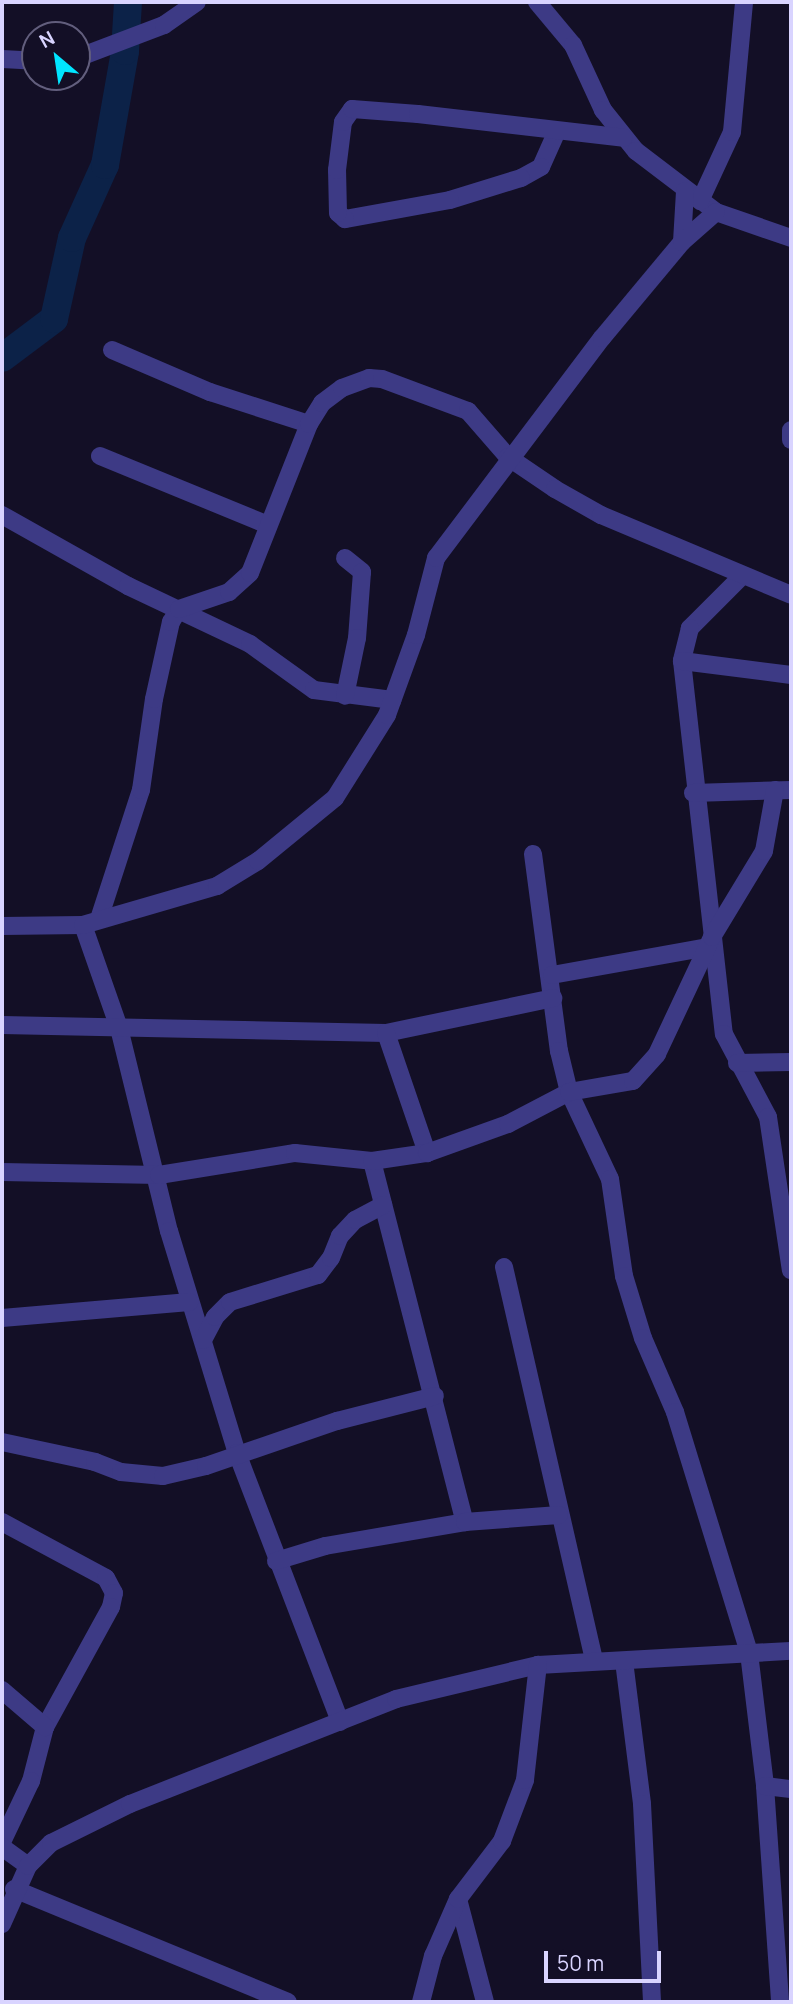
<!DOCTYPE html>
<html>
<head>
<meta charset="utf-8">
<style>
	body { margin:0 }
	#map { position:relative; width:793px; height:2004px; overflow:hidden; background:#130f26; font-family:Manrope,sans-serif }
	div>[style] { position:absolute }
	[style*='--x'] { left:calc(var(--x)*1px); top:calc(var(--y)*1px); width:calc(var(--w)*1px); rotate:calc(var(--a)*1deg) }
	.river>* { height:28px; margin:-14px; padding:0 14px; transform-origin:14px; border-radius:14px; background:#0c2248 }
	.minor>* { height:18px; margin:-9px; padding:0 9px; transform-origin:9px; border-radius:9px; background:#3d3a85 }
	span { translate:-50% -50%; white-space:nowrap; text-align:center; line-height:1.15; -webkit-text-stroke:6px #130f26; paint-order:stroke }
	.frame { position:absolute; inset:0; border:4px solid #d9d4ff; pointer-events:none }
	.north { position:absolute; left:21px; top:21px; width:70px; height:70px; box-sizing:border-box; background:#130f26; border:2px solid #625e7d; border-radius:50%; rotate:331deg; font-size:19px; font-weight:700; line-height:28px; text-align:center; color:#d9d4ff }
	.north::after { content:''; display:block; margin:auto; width:24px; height:32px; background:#00e5ff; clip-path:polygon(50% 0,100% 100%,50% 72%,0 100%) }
	.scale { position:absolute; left:544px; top:1951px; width:117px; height:32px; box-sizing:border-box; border:4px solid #d9d4ff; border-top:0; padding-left:9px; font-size:21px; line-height:24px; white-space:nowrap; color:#d9d4ff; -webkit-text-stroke:5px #130f26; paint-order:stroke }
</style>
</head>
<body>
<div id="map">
	<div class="river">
		<div style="--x:2;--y:358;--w:65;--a:-36.9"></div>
		<div style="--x:54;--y:319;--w:83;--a:-77.5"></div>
		<div style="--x:72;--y:238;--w:80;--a:-65.7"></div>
		<div style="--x:105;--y:165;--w:116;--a:-80"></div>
		<div style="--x:125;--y:51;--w:49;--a:-86.5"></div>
	</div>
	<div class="minor">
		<div style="--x:537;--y:2;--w:56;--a:50.1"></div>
		<div style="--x:573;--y:45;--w:72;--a:65.2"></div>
		<div style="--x:603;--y:110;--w:53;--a:51.2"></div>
		<div style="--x:636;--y:151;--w:101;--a:37.3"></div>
		<div style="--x:716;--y:212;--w:79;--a:19.1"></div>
		<div style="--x:77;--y:58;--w:93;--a:-20.8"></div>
		<div style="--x:164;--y:25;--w:40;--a:-34.9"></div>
		<div style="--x:2;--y:59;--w:33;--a:3"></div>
		<div style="--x:557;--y:131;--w:39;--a:114"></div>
		<div style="--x:541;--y:167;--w:23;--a:151"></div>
		<div style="--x:521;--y:178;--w:74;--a:162.8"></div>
		<div style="--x:450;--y:200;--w:107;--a:169.7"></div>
		<div style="--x:345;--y:219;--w:9;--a:-139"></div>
		<div style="--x:338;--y:213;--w:43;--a:-91.3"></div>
		<div style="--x:337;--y:170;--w:48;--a:-82.9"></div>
		<div style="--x:343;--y:122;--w:16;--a:-55"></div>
		<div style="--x:352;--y:109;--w:66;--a:4.3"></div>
		<div style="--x:418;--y:114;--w:207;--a:6.6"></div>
		<div style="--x:700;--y:201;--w:76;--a:-65.1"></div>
		<div style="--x:732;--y:132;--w:131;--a:-84.7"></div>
		<div style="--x:682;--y:242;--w:51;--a:-86.6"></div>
		<div style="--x:112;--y:350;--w:107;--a:23.2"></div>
		<div style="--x:210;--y:392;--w:104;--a:17.9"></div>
		<div style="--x:791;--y:430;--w:10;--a:90"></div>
		<div style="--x:100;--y:456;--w:182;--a:22.3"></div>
		<div style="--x:2;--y:515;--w:145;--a:29.4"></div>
		<div style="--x:128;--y:586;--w:135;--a:25.4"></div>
		<div style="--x:250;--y:644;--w:79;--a:35.7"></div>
		<div style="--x:314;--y:690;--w:79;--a:7.3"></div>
		<div style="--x:345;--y:558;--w:22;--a:39"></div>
		<div style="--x:362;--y:572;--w:66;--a:94.3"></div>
		<div style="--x:357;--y:638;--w:59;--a:101.7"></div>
		<div style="--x:742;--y:576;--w:74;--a:135"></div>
		<div style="--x:690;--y:628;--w:34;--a:104"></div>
		<div style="--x:682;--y:661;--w:375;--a:83.6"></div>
		<div style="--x:724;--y:1034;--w:94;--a:62.1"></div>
		<div style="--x:768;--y:1117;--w:155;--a:81.5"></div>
		<div style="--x:682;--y:661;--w:110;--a:7.3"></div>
		<div style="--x:693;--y:793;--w:98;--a:-1.8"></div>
		<div style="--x:533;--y:854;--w:199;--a:82.5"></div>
		<div style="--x:559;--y:1051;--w:42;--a:76.3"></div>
		<div style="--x:569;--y:1092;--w:96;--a:64.8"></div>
		<div style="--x:610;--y:1179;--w:98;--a:81.8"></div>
		<div style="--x:624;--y:1276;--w:65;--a:73"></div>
		<div style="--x:643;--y:1338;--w:81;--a:66.6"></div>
		<div style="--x:675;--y:1412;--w:252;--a:72.9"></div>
		<div style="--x:749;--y:1653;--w:134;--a:83.1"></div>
		<div style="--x:765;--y:1786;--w:217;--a:86"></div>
		<div style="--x:99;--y:919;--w:136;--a:-72"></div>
		<div style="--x:141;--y:790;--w:92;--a:-81.9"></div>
		<div style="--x:154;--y:699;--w:79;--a:-77.6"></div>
		<div style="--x:171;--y:622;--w:15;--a:-58"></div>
		<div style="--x:179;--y:609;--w:53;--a:-18.8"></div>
		<div style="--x:229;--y:592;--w:28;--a:-42"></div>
		<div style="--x:250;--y:573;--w:160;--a:-68.4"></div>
		<div style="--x:309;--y:424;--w:25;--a:-58"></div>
		<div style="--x:322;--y:403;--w:25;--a:-37"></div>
		<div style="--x:342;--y:388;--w:29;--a:-20"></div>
		<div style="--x:369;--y:378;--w:13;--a:4"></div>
		<div style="--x:382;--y:379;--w:92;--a:20.4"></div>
		<div style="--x:468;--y:411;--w:61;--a:49"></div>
		<div style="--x:508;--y:457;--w:57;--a:34.2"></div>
		<div style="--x:555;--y:489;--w:53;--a:29.5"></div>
		<div style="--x:601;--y:515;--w:206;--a:22.8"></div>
		<div style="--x:83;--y:925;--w:109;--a:70.7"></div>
		<div style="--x:119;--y:1028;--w:209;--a:76.2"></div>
		<div style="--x:169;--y:1231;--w:232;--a:73"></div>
		<div style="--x:237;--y:1453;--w:288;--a:69"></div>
		<div style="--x:2;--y:926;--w:81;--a:-0.7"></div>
		<div style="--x:83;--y:925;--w:140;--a:-16.2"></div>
		<div style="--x:217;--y:886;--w:48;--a:-31.4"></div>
		<div style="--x:258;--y:861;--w:99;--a:-39.3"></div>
		<div style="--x:335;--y:798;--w:98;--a:-57.9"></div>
		<div style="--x:387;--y:715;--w:85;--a:-70.1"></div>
		<div style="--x:416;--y:635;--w:80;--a:-75.4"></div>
		<div style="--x:436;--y:558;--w:276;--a:-53"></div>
		<div style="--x:602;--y:338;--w:125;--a:-50.2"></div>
		<div style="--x:682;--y:242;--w:45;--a:-41.4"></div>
		<div style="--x:552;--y:975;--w:158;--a:-10.2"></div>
		<div style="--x:2;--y:1025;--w:384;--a:1.2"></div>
		<div style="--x:386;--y:1033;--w:171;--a:-11.8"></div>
		<div style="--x:386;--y:1033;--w:127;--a:71.1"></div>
		<div style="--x:737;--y:1063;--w:54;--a:-1.1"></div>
		<div style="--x:372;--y:1161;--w:373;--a:75.6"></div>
		<div style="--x:2;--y:1172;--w:157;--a:1.1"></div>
		<div style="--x:159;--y:1175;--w:138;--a:-9.2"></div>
		<div style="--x:295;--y:1153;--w:77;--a:5.9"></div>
		<div style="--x:372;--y:1161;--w:56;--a:-8.3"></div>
		<div style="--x:427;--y:1153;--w:86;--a:-19.7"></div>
		<div style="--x:508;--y:1124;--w:69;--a:-27.7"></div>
		<div style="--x:569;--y:1092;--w:65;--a:-9.8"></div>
		<div style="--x:633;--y:1081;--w:36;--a:-48"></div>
		<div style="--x:657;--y:1054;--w:129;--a:-64.8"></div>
		<div style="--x:712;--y:937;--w:100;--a:-58.8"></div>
		<div style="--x:764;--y:851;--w:62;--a:-79.8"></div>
		<div style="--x:504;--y:1267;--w:402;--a:77.1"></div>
		<div style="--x:2;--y:1318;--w:188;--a:-4.9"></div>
		<div style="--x:203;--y:1340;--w:26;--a:-62"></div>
		<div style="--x:215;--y:1317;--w:21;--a:-45"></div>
		<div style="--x:230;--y:1302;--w:92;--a:-17.1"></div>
		<div style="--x:318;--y:1275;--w:21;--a:-53"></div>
		<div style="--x:331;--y:1258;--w:24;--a:-68"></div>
		<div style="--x:340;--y:1236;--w:22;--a:-47"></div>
		<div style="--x:355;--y:1220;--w:32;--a:-28"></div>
		<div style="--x:2;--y:1442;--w:95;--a:12.1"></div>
		<div style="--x:95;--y:1462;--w:28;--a:21"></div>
		<div style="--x:121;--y:1472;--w:42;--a:5.4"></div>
		<div style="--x:163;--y:1476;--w:44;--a:-13.1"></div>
		<div style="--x:206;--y:1466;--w:139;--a:-19"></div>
		<div style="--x:337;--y:1421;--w:101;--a:-14.3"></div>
		<div style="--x:2;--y:1522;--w:118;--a:28.3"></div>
		<div style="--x:106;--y:1578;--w:17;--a:62"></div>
		<div style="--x:114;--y:1593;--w:14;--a:102"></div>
		<div style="--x:111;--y:1607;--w:137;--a:118.8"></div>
		<div style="--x:45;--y:1727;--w:56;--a:104.5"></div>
		<div style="--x:31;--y:1781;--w:68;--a:115.4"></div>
		<div style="--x:276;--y:1561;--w:51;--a:-17"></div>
		<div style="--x:325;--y:1546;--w:142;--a:-9.7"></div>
		<div style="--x:465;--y:1522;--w:94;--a:-4.3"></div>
		<div style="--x:624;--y:1661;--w:144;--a:82.8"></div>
		<div style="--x:642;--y:1804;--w:198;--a:87.1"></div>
		<div style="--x:2;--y:1690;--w:57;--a:40.7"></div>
		<div style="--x:765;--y:1786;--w:26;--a:7"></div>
		<div style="--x:2;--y:1847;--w:32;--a:36"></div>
		<div style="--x:14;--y:1889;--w:296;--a:22.4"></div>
		<div style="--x:458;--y:1899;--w:106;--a:75.3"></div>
		<div style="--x:2;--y:1924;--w:64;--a:-65.9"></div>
		<div style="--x:28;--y:1866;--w:33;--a:-45"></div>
		<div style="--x:51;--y:1843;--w:88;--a:-26.3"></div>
		<div style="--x:130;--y:1804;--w:286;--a:-21.5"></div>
		<div style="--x:396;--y:1699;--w:146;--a:-13.5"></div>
		<div style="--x:538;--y:1665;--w:253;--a:-3.2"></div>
		<div style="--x:421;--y:2002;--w:48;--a:-75.4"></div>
		<div style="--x:433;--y:1956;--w:62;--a:-66.3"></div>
		<div style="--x:458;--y:1899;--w:73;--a:-52.8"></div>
		<div style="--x:502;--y:1841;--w:65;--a:-69.3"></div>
		<div style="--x:525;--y:1780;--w:116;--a:-83.6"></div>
	</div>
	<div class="frame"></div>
	<div class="north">N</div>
	<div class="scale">50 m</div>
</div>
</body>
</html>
